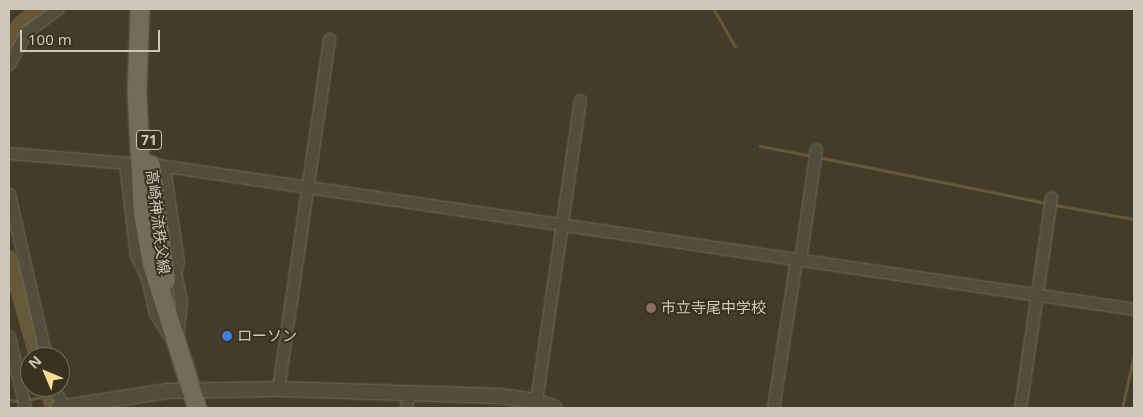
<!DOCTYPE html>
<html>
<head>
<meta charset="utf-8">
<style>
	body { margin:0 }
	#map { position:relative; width:1143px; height:417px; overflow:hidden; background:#443c28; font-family:"Noto Sans","Noto Sans JP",sans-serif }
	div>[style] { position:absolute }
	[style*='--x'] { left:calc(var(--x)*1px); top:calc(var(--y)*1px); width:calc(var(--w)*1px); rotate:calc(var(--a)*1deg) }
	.stream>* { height:2.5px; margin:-1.25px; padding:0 1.25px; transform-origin:1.25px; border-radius:1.25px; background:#665939 }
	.river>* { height:16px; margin:-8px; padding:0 8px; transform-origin:8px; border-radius:8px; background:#665939 }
	.roads { filter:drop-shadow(0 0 1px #706b5b) drop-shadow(0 0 1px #706b5b) }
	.minor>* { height:11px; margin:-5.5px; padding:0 5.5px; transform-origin:5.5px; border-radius:5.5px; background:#534d3c }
	.tertiary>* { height:14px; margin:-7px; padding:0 7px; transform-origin:7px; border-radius:7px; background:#534d3c }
	.primary>* { height:18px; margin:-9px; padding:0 9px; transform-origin:9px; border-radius:9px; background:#736c5a }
	.dots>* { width:14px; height:14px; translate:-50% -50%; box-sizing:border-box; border:2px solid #393221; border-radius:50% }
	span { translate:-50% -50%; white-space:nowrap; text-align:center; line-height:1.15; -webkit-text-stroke:4px #393221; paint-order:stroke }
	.shield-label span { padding:1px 4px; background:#393221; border:1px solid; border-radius:4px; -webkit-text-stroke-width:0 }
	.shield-label { font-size:14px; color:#cdc8ba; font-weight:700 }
	.street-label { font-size:15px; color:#cdc8ba }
	.poi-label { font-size:15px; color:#cdc8ba }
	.left { translate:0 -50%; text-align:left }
	.frame { position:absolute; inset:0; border:10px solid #cdc8ba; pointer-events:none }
	.north { position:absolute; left:20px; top:347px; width:50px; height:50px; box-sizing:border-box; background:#393221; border:1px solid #746e5e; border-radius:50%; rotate:315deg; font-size:14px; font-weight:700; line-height:20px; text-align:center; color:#cdc8ba }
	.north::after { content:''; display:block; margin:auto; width:18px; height:22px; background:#f7df94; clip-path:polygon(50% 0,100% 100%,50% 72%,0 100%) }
	.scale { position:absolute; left:20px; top:30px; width:140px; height:22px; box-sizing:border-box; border:2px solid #cdc8ba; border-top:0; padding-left:6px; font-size:15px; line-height:18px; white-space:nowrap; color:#cdc8ba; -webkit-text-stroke:4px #393221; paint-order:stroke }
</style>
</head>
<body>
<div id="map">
	<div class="stream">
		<div style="--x:714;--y:9;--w:43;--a:60.4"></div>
		<div style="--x:760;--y:146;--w:48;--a:10.8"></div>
		<div style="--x:823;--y:158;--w:228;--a:11.4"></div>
		<div style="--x:1055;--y:205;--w:80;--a:10"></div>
		<div style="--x:9;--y:400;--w:10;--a:6"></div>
		<div style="--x:27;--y:400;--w:21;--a:-11"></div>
		<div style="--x:1122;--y:408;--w:54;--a:-77.2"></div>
	</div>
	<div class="river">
		<div style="--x:9;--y:41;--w:20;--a:-57"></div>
		<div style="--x:20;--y:24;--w:25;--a:-37"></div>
		<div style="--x:9;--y:258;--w:103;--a:74.2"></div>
		<div style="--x:45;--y:387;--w:23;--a:67"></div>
	</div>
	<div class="roads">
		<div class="minor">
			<div style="--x:9;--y:64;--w:36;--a:-62"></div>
			<div style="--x:26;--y:32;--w:39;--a:-36"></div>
			<div style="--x:9;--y:153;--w:119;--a:4.8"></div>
			<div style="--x:125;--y:163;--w:93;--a:83.2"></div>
			<div style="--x:136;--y:255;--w:25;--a:64"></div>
			<div style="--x:147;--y:278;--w:36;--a:77"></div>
			<div style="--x:155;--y:313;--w:26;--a:58"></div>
			<div style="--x:159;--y:165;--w:986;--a:8.4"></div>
			<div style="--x:164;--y:168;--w:95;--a:81.5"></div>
			<div style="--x:178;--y:262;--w:9;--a:108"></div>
			<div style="--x:175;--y:271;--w:32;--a:79"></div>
			<div style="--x:181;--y:302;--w:34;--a:97"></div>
			<div style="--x:9;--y:194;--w:167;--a:77.2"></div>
			<div style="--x:800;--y:260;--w:112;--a:-81.8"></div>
			<div style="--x:9;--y:336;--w:74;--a:77.5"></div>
			<div style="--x:53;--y:387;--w:24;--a:62"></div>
			<div style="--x:278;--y:389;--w:354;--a:-81.7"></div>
			<div style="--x:536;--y:401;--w:304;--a:-81.7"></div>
			<div style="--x:405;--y:408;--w:14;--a:-69"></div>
			<div style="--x:773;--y:408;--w:150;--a:-81.2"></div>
			<div style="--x:1020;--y:408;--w:213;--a:-81.6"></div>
		</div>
		<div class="tertiary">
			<div style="--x:58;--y:408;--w:111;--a:-8.8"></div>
			<div style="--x:168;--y:391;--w:110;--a:-1"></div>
			<div style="--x:278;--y:389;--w:222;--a:1.8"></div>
			<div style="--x:500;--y:396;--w:36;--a:8"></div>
			<div style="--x:536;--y:401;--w:20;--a:20"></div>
		</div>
		<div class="primary">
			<div style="--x:140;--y:9;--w:83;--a:92.1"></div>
			<div style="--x:137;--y:92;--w:122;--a:87.2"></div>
			<div style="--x:143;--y:214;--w:51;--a:79.8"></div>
			<div style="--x:152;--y:264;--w:151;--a:72.6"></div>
			<div style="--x:151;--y:165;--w:116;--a:82.6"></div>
		</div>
	</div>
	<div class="dots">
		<div style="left:651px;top:308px;background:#8d6e63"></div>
		<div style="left:227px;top:336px;background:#3f7fe0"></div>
	</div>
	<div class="shield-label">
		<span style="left:149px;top:140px">71</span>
	</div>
	<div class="street-label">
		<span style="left:158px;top:222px;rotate:83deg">高崎神流秩父線</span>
	</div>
	<div class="poi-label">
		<span class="left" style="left:661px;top:308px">市立寺尾中学校</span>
		<span class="left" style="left:237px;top:336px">ローソン</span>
	</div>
	<div class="frame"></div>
	<div class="north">N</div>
	<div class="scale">100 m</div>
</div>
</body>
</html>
